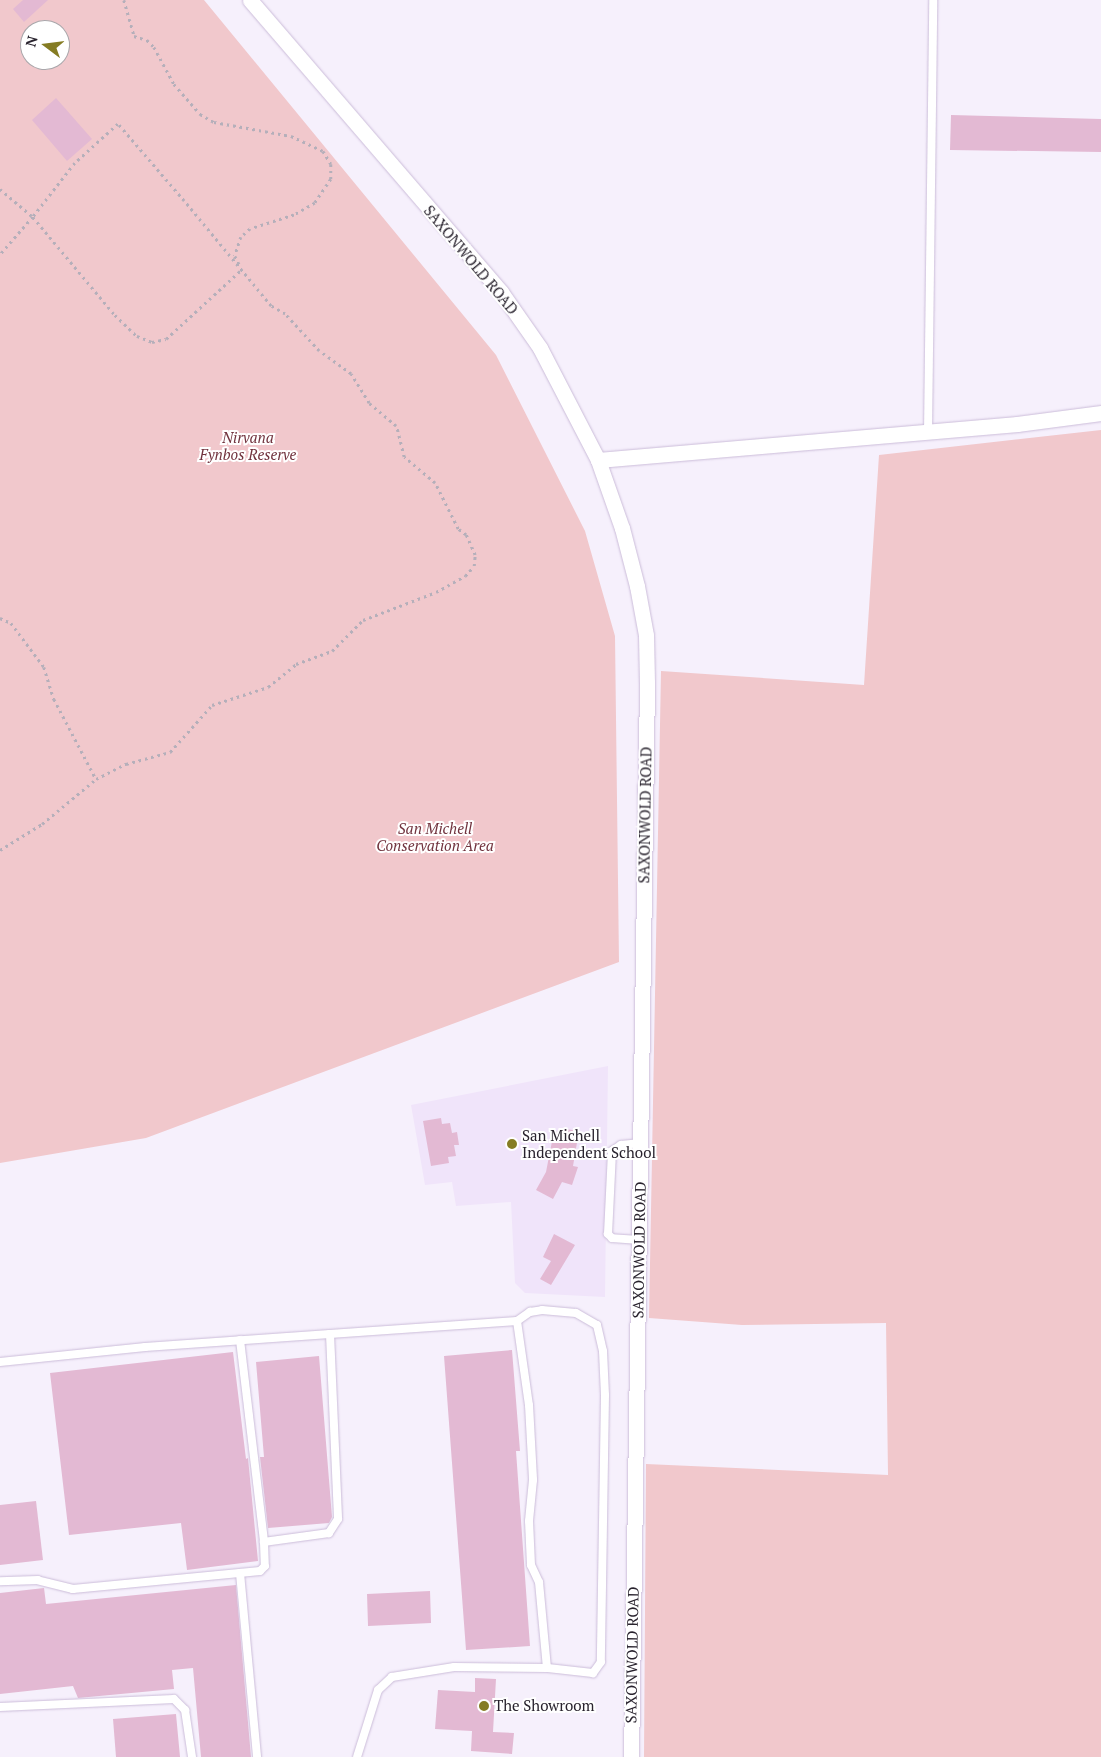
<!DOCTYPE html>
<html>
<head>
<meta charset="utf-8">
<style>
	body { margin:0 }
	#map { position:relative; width:1101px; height:1757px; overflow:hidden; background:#f6f0fc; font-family:"PT Serif",serif }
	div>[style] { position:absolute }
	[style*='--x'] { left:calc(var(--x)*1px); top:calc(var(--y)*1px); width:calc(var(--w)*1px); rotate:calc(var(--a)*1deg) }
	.built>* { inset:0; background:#f0e4fa }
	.green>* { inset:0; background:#f1c8cc }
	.building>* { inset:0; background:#e3b9d3 }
	.path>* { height:2.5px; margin-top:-1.25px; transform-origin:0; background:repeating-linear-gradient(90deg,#b5afba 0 2.5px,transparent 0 6.5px) }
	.roads { filter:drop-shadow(0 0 1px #cbbcd9) drop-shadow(0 0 1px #cbbcd9) }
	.service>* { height:8px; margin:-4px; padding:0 4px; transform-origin:4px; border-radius:4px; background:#fff }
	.minor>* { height:15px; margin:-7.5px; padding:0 7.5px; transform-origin:7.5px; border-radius:7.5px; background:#fff }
	.dots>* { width:14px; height:14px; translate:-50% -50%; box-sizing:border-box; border:2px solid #fff; border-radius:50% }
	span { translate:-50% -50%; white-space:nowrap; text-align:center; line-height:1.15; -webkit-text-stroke:4px #fff; paint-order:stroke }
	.street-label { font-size:15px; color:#29232e }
	.park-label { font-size:15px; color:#71333e; font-style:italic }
	.poi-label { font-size:15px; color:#29232e }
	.left { translate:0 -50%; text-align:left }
	.north { position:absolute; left:20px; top:20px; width:50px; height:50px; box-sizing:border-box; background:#fff; border:1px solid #a9a7ab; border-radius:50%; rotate:285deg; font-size:14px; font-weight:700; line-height:20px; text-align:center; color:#29232e }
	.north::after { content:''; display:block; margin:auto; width:18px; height:22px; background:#857c23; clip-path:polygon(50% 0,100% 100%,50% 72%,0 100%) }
</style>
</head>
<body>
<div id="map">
	<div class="built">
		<div style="clip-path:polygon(608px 1066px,605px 1297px,525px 1293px,515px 1283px,511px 1202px,456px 1206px,452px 1182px,425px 1185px,411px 1105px)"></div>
	</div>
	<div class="green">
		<div style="clip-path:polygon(evenodd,0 0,204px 0,496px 355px,585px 531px,615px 636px,619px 962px,146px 1138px,0 1163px,0 0,30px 30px,60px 30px,60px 60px,30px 60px,30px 30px)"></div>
		<div style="clip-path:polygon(1101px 430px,1101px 1757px,644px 1757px,646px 1464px,888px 1475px,886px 1323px,742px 1325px,649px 1318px,661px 671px,864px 685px,879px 455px)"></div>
	</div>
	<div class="building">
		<div style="clip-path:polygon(23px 0,48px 0,24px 22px,13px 9px)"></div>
		<div style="clip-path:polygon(56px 98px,92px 139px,67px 161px,32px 120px)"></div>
		<div style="clip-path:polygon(951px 115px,1101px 119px,1101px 152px,950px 150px)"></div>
		<div style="clip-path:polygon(441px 1118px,442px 1124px,450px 1123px,452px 1133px,457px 1132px,459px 1145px,454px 1145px,456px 1156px,448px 1157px,449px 1163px,431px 1166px,423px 1121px)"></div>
		<div style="clip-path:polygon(559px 1128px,579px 1131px,573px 1166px,578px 1167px,572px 1185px,562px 1182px,553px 1199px,536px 1190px,546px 1172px,554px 1131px,558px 1132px)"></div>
		<div style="clip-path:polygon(554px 1234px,575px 1245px,551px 1285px,540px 1279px,551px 1261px,543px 1257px)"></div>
		<div style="clip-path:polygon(512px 1350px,520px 1451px,516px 1451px,530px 1646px,466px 1650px,444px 1356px)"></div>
		<div style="clip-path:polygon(233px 1352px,246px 1459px,248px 1458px,258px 1561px,187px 1570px,181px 1523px,69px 1535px,50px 1373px)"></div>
		<div style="clip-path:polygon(319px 1356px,332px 1517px,329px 1523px,268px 1528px,260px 1457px,264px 1457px,256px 1362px)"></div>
		<div style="clip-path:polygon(36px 1501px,43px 1560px,0 1565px,0 1505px)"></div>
		<div style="clip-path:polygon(236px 1585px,251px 1757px,201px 1757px,193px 1668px,172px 1670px,174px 1689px,78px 1698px,73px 1686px,0 1694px,0 1593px,44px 1588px,46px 1604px)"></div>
		<div style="clip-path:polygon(430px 1591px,431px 1623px,368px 1626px,367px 1594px)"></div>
		<div style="clip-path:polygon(475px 1678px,496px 1679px,493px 1732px,514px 1733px,512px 1754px,471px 1751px,472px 1731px,435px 1729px,438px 1690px,475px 1692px)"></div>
		<div style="clip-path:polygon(176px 1714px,180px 1757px,116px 1757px,113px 1719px)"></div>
	</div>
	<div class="path">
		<div style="--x:124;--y:0;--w:37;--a:74"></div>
		<div style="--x:134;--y:36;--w:14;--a:17"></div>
		<div style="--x:147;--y:40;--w:10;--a:45"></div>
		<div style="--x:154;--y:47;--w:42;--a:61.6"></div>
		<div style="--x:174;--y:84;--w:40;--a:49"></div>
		<div style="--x:200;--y:114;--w:16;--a:30"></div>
		<div style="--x:214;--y:122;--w:78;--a:10.3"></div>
		<div style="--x:291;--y:136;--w:35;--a:25"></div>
		<div style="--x:323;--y:151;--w:15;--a:58"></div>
		<div style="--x:331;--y:164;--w:15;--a:90"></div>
		<div style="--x:331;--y:179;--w:29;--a:124"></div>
		<div style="--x:315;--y:203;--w:24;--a:150"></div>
		<div style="--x:294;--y:215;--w:46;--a:162.3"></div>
		<div style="--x:250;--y:229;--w:12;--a:138"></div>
		<div style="--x:241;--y:237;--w:20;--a:108"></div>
		<div style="--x:235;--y:256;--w:11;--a:63"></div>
		<div style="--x:0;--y:189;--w:43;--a:40.3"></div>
		<div style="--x:33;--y:217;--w:50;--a:131"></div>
		<div style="--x:0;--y:618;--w:12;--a:24"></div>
		<div style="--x:11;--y:623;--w:55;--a:53.1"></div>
		<div style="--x:44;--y:667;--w:34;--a:73"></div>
		<div style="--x:54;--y:699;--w:90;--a:62.3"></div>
		<div style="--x:0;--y:850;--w:49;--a:-31.8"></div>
		<div style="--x:42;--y:824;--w:70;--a:-39.8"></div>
		<div style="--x:96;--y:779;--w:34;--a:-27"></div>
		<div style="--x:126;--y:764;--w:46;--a:-15.3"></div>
		<div style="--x:170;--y:752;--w:63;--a:-48.2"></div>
		<div style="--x:212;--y:705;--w:59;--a:-17.8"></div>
		<div style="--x:268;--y:687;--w:36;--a:-39"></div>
		<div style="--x:296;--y:664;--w:38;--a:-20"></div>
		<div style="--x:332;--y:651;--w:44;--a:-45"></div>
		<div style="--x:363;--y:620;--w:78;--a:-21"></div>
		<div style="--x:436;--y:592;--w:33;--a:-29"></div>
		<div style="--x:465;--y:576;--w:13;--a:-48"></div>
		<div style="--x:474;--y:566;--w:11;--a:-85"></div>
		<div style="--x:475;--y:555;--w:22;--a:-114"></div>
		<div style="--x:466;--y:535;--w:10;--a:-143"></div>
		<div style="--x:458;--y:529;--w:51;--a:-116.6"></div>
		<div style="--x:435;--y:483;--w:40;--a:-140"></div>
		<div style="--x:404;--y:457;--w:32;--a:-104"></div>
		<div style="--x:396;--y:426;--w:35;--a:-140"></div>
		<div style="--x:369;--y:403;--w:34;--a:-122"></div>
		<div style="--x:351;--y:374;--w:39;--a:-144"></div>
		<div style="--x:319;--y:351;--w:50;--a:-132.6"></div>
		<div style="--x:285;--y:314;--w:16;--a:-150"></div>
		<div style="--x:271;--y:306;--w:136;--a:-129.6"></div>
		<div style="--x:184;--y:201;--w:101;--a:-130.6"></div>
		<div style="--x:118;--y:124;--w:58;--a:137.8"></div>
		<div style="--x:75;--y:163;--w:68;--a:127.9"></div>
		<div style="--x:33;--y:217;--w:128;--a:50.1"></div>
		<div style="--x:115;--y:315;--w:30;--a:44"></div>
		<div style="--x:137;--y:336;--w:16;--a:22"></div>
		<div style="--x:152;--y:342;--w:14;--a:-12"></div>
		<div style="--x:166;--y:339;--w:102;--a:-42.6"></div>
	</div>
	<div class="roads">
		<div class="service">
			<div style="--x:928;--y:432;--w:432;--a:-89.3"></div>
			<div style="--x:639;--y:1240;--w:27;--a:-176"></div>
			<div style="--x:612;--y:1238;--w:6;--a:-135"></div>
			<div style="--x:608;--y:1234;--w:83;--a:-87.2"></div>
			<div style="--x:612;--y:1151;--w:11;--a:-34"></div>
			<div style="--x:621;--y:1145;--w:20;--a:-6"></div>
			<div style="--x:517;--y:1321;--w:16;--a:-35"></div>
			<div style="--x:530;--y:1312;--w:12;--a:-9"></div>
			<div style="--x:542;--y:1310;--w:34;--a:5"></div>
			<div style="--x:576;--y:1313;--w:24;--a:30"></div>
			<div style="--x:597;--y:1325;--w:27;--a:77"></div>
			<div style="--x:603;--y:1351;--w:44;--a:87.4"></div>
			<div style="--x:605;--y:1395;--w:267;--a:90.9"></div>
			<div style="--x:601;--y:1662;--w:14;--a:126"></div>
			<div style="--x:593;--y:1673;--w:46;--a:-173.8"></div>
			<div style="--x:330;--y:1334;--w:187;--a:-4"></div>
			<div style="--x:517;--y:1321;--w:85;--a:81.9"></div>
			<div style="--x:529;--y:1405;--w:75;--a:86.9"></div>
			<div style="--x:533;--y:1480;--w:41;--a:95.6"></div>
			<div style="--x:529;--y:1521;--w:44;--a:87.4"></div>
			<div style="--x:531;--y:1565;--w:19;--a:65"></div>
			<div style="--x:539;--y:1582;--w:86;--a:84.7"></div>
			<div style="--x:547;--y:1668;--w:93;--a:-179.4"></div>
			<div style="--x:454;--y:1667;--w:63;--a:170.8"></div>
			<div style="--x:392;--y:1677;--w:19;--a:137"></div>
			<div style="--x:378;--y:1690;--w:70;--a:107.4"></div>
			<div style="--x:240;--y:1340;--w:203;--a:83.2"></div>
			<div style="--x:0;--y:1362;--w:146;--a:-5.9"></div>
			<div style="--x:145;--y:1347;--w:185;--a:-4"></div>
			<div style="--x:330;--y:1334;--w:185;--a:87.5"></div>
			<div style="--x:338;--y:1519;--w:17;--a:123"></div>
			<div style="--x:329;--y:1533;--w:66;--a:172.1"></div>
			<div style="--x:264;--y:1542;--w:24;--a:88"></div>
			<div style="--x:265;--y:1566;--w:7;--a:135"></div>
			<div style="--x:260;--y:1571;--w:188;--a:174.5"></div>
			<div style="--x:73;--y:1589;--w:36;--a:-166"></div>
			<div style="--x:38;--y:1580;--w:38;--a:178"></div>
			<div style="--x:240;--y:1573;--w:185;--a:84.7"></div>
			<div style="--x:0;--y:1707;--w:174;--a:-2.6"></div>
			<div style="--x:174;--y:1699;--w:16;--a:45"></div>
			<div style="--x:185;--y:1710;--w:48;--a:81.5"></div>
		</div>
		<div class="minor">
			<div style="--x:250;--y:0;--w:385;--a:49.3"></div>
			<div style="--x:501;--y:292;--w:68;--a:55.1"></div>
			<div style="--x:540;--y:348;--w:126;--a:62.6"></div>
			<div style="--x:598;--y:460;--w:72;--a:70.6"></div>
			<div style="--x:622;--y:528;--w:60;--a:75.5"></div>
			<div style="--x:637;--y:586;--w:50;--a:79.6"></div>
			<div style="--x:646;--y:635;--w:48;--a:88.8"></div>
			<div style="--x:647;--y:683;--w:1074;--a:90.85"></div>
			<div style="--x:598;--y:460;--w:421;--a:-4.9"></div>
			<div style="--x:1017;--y:424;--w:85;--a:-7.5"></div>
		</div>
	</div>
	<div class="dots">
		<div style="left:512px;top:1144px;background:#857c23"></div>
		<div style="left:484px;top:1706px;background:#857c23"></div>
	</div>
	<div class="street-label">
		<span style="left:471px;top:260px;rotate:50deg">SAXONWOLD ROAD</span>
		<span style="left:645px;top:815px;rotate:-89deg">SAXONWOLD ROAD</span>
		<span style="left:639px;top:1250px;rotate:-89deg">SAXONWOLD ROAD</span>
		<span style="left:632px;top:1655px;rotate:-89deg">SAXONWOLD ROAD</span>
	</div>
	<div class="park-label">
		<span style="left:248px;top:446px">Nirvana<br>Fynbos Reserve</span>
		<span style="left:435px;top:837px">San Michell<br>Conservation Area</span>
	</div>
	<div class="poi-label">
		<span class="left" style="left:522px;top:1144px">San Michell<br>Independent School</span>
		<span class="left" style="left:494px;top:1706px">The Showroom</span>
	</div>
	<div class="north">N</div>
</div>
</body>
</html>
